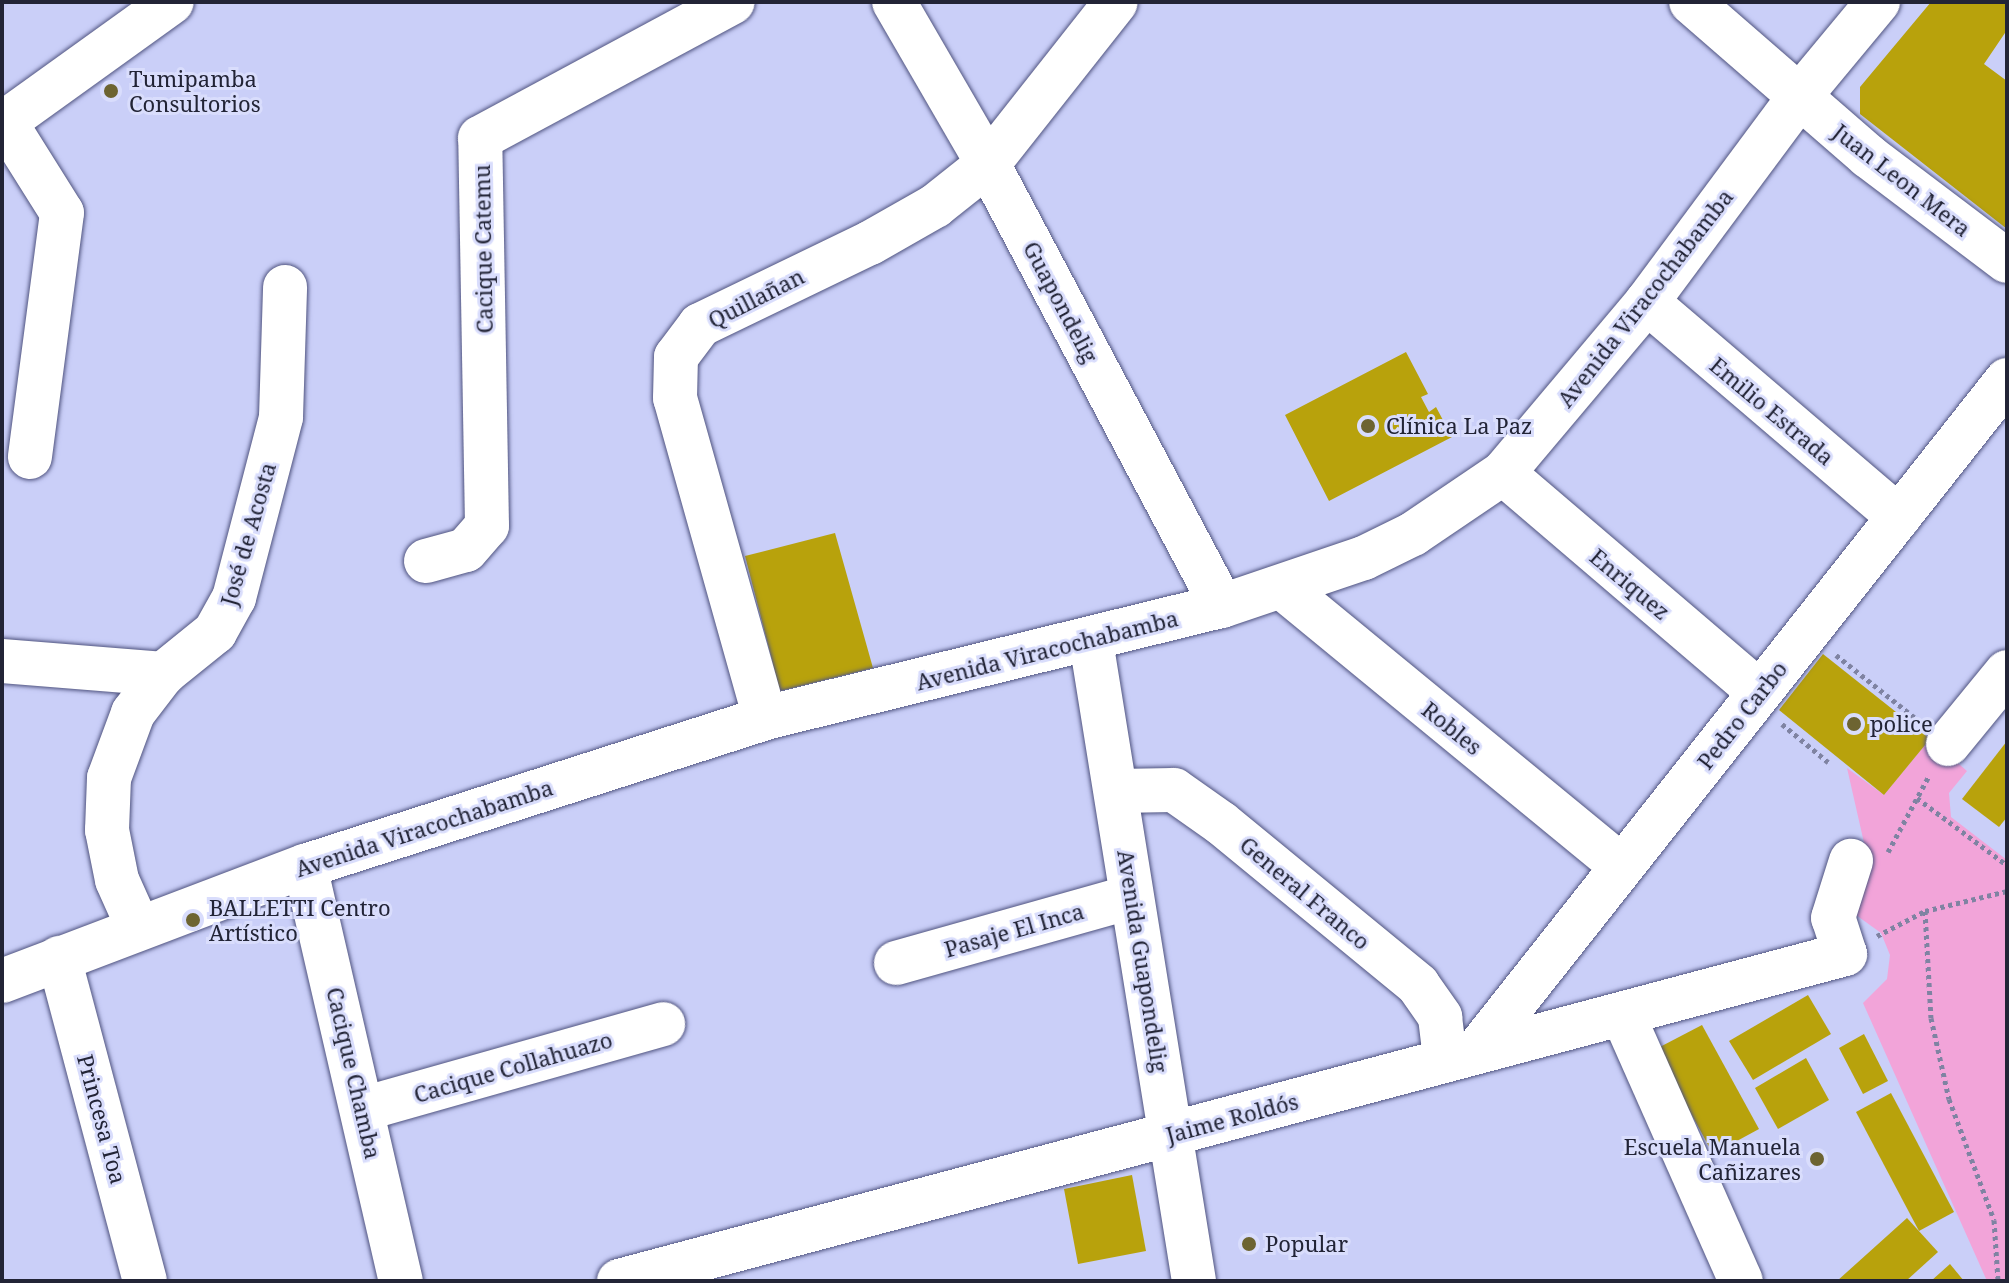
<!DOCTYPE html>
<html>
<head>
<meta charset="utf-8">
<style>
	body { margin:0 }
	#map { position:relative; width:2009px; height:1283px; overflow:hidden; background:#cacff8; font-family:"Noto Serif",serif }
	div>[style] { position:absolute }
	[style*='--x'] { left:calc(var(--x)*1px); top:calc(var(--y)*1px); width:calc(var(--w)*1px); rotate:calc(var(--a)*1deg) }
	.green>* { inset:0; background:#f2a4d9 }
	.building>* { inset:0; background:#b8a20c }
	.path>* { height:5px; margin-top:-2.5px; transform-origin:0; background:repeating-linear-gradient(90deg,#7f83a2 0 4px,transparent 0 8px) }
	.roads { filter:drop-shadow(0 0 2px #505480) drop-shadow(0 0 2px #505480) }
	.minor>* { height:44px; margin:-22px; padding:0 22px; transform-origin:22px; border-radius:22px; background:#fff }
	.dots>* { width:22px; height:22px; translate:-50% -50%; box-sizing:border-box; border:4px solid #d9ddfc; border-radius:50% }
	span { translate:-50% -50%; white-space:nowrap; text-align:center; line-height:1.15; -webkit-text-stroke:6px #d9ddfc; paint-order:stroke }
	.poi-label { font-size:22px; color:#222436 }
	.left { translate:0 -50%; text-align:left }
	.right { translate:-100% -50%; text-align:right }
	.street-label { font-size:22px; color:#222436 }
	.frame { position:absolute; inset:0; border:4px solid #222436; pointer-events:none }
</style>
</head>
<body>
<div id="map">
	<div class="green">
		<div style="clip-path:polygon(1930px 739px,1967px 771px,1949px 793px,1951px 817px,2007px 860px,2007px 1281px,1987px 1281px,1863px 1003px,1887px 979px,1890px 955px,1881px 933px,1856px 915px,1867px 856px,1847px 768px,1884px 795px)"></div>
	</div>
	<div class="building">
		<div style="clip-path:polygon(1931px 2px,2007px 2px,2007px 30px,1984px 64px,2007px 81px,2007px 229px,1860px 114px,1860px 87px)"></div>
		<div style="clip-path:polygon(1406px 352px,1428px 394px,1421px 397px,1429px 412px,1436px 407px,1452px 437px,1329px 501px,1285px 415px)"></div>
		<div style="clip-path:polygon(835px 533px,873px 668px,780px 691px,745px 556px)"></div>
		<div style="clip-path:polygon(1823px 654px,1930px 739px,1884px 795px,1779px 710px)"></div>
		<div style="clip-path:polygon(2007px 741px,2007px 817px,1999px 827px,1962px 799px)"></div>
		<div style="clip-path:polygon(1808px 995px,1831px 1034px,1753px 1080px,1729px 1041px)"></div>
		<div style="clip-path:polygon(1702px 1025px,1759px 1129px,1713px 1154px,1656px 1049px)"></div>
		<div style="clip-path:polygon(1864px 1034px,1888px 1081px,1863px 1094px,1839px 1048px)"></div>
		<div style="clip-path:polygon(1806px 1058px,1829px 1100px,1778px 1129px,1755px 1088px)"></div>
		<div style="clip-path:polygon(1891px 1093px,1954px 1212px,1919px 1231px,1856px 1112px)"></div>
		<div style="clip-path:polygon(1132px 1175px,1146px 1251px,1078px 1264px,1064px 1189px)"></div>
		<div style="clip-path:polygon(1907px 1218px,1938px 1252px,1906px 1281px,1837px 1281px)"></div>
		<div style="clip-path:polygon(1950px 1264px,1964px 1281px,1931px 1281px)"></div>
	</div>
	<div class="path">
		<div style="--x:1836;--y:655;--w:106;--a:38.5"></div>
		<div style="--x:1782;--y:724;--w:60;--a:39.6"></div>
		<div style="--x:1917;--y:798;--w:112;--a:36.7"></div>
		<div style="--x:1888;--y:852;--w:86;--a:-61.7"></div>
		<div style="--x:1925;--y:911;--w:107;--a:86.8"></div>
		<div style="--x:1931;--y:1018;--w:83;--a:77.5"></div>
		<div style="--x:1949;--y:1099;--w:129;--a:69.6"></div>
		<div style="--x:1994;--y:1220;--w:61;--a:86.2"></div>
		<div style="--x:1877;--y:936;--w:54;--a:-27.5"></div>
		<div style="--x:1925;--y:911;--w:84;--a:-13.7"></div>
	</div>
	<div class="roads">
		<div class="minor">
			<div style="--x:894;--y:2;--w:187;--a:59.9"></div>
			<div style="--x:988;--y:164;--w:500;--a:62.1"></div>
			<div style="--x:1691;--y:2;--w:235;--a:41"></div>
			<div style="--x:1868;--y:156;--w:174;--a:37.1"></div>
			<div style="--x:5;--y:122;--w:107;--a:57.9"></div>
			<div style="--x:62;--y:213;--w:246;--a:97.5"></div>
			<div style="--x:2;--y:124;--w:209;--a:-35.7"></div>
			<div style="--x:1647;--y:302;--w:331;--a:40.5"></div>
			<div style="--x:1503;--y:473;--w:337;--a:40.5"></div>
			<div style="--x:426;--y:561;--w:41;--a:-15.4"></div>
			<div style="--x:466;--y:550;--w:32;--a:-49"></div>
			<div style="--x:487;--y:526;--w:388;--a:-91"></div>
			<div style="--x:480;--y:138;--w:287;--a:-28.3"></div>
			<div style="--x:1283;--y:588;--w:438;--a:39.4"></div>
			<div style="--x:1091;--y:641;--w:648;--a:80.86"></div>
			<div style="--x:2;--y:661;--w:162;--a:4.6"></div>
			<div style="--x:765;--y:718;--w:332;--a:-105.7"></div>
			<div style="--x:675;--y:398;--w:41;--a:-88.6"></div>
			<div style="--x:676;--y:357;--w:40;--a:-53"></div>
			<div style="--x:700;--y:325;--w:189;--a:-25.8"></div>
			<div style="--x:870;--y:243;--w:75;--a:-29.6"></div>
			<div style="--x:935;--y:206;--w:68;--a:-38.4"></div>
			<div style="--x:988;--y:164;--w:206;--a:-51.7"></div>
			<div style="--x:1948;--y:744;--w:93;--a:-50.7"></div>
			<div style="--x:1116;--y:791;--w:58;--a:-1"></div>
			<div style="--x:1174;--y:790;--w:57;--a:35.1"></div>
			<div style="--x:1221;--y:823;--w:255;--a:39.4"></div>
			<div style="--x:1418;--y:985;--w:39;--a:55"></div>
			<div style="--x:1440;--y:1017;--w:39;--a:83"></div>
			<div style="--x:305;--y:866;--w:426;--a:77"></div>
			<div style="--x:138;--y:927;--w:51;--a:-114.1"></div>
			<div style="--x:117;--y:880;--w:51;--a:-101.3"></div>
			<div style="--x:107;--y:830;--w:52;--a:-87.8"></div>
			<div style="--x:109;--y:778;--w:69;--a:-69.7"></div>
			<div style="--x:133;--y:713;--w:49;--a:-52.4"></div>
			<div style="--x:163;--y:674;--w:67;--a:-38.9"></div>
			<div style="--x:215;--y:632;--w:39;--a:-61"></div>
			<div style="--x:234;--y:598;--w:187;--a:-75.4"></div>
			<div style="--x:281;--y:417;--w:130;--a:-88.2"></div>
			<div style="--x:59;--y:958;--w:334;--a:75.1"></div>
			<div style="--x:896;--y:963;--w:244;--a:-15.7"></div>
			<div style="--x:2;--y:981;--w:324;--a:-20.8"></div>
			<div style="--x:305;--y:866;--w:483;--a:-17.8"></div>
			<div style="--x:765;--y:718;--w:471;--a:-13.8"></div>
			<div style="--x:1222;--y:606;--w:150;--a:-18.7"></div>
			<div style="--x:1364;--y:558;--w:55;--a:-26.1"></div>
			<div style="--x:1413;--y:534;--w:109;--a:-34.1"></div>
			<div style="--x:1503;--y:473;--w:224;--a:-49.9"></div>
			<div style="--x:1647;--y:302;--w:255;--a:-53.4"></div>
			<div style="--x:1799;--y:97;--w:124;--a:-50.3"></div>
			<div style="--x:1623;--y:1015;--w:291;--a:66.1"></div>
			<div style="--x:1478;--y:1049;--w:853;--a:-51.67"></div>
			<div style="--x:363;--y:1109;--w:312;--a:-15.8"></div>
			<div style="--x:619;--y:1281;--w:1269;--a:-14.93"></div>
			<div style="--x:1845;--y:954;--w:38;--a:-108"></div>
			<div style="--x:1833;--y:918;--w:60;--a:-72.5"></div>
		</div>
	</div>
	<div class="dots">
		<div style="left:111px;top:91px;background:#6d6431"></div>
		<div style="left:1368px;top:426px;background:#6d6431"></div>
		<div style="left:1854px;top:724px;background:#6d6431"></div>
		<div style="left:193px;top:920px;background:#6d6431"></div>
		<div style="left:1817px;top:1159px;background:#6d6431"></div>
		<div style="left:1249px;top:1244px;background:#6d6431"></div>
	</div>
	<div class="poi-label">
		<span class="left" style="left:129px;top:91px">Tumipamba<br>Consultorios</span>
		<span class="left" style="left:1386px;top:426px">Clínica La Paz</span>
		<span class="left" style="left:1870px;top:724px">police</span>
		<span class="left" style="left:209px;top:920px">BALLETTI Centro<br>Artístico</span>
		<span class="right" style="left:1801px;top:1159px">Escuela Manuela<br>Cañizares</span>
		<span class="left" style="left:1265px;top:1244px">Popular</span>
	</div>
	<div class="street-label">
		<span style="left:1902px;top:180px;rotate:38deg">Juan Leon Mera</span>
		<span style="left:483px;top:249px;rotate:-91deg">Cacique Catemu</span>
		<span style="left:756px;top:298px;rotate:-27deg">Quillañan</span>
		<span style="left:1645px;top:298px;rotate:-52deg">Avenida Viracochabamba</span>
		<span style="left:1061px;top:302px;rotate:62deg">Guapondelig</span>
		<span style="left:1772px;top:411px;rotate:40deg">Emilio Estrada</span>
		<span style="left:248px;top:534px;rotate:-74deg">José de Acosta</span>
		<span style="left:1630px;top:584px;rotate:40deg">Enriquez</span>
		<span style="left:1047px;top:650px;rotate:-14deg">Avenida Viracochabamba</span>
		<span style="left:1742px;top:715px;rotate:-52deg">Pedro Carbo</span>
		<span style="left:1452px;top:728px;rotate:39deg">Robles</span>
		<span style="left:424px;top:828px;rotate:-18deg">Avenida Viracochabamba</span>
		<span style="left:1305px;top:893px;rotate:40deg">General Franco</span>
		<span style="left:1014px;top:930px;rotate:-16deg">Pasaje El Inca</span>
		<span style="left:1143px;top:961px;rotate:81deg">Avenida Guapondelig</span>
		<span style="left:513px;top:1067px;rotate:-16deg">Cacique Collahuazo</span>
		<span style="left:354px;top:1073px;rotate:77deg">Cacique Chamba</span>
		<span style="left:1232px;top:1118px;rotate:-15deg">Jaime Roldós</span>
		<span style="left:102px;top:1119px;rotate:75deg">Princesa Toa</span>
	</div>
	<div class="frame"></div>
</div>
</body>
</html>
